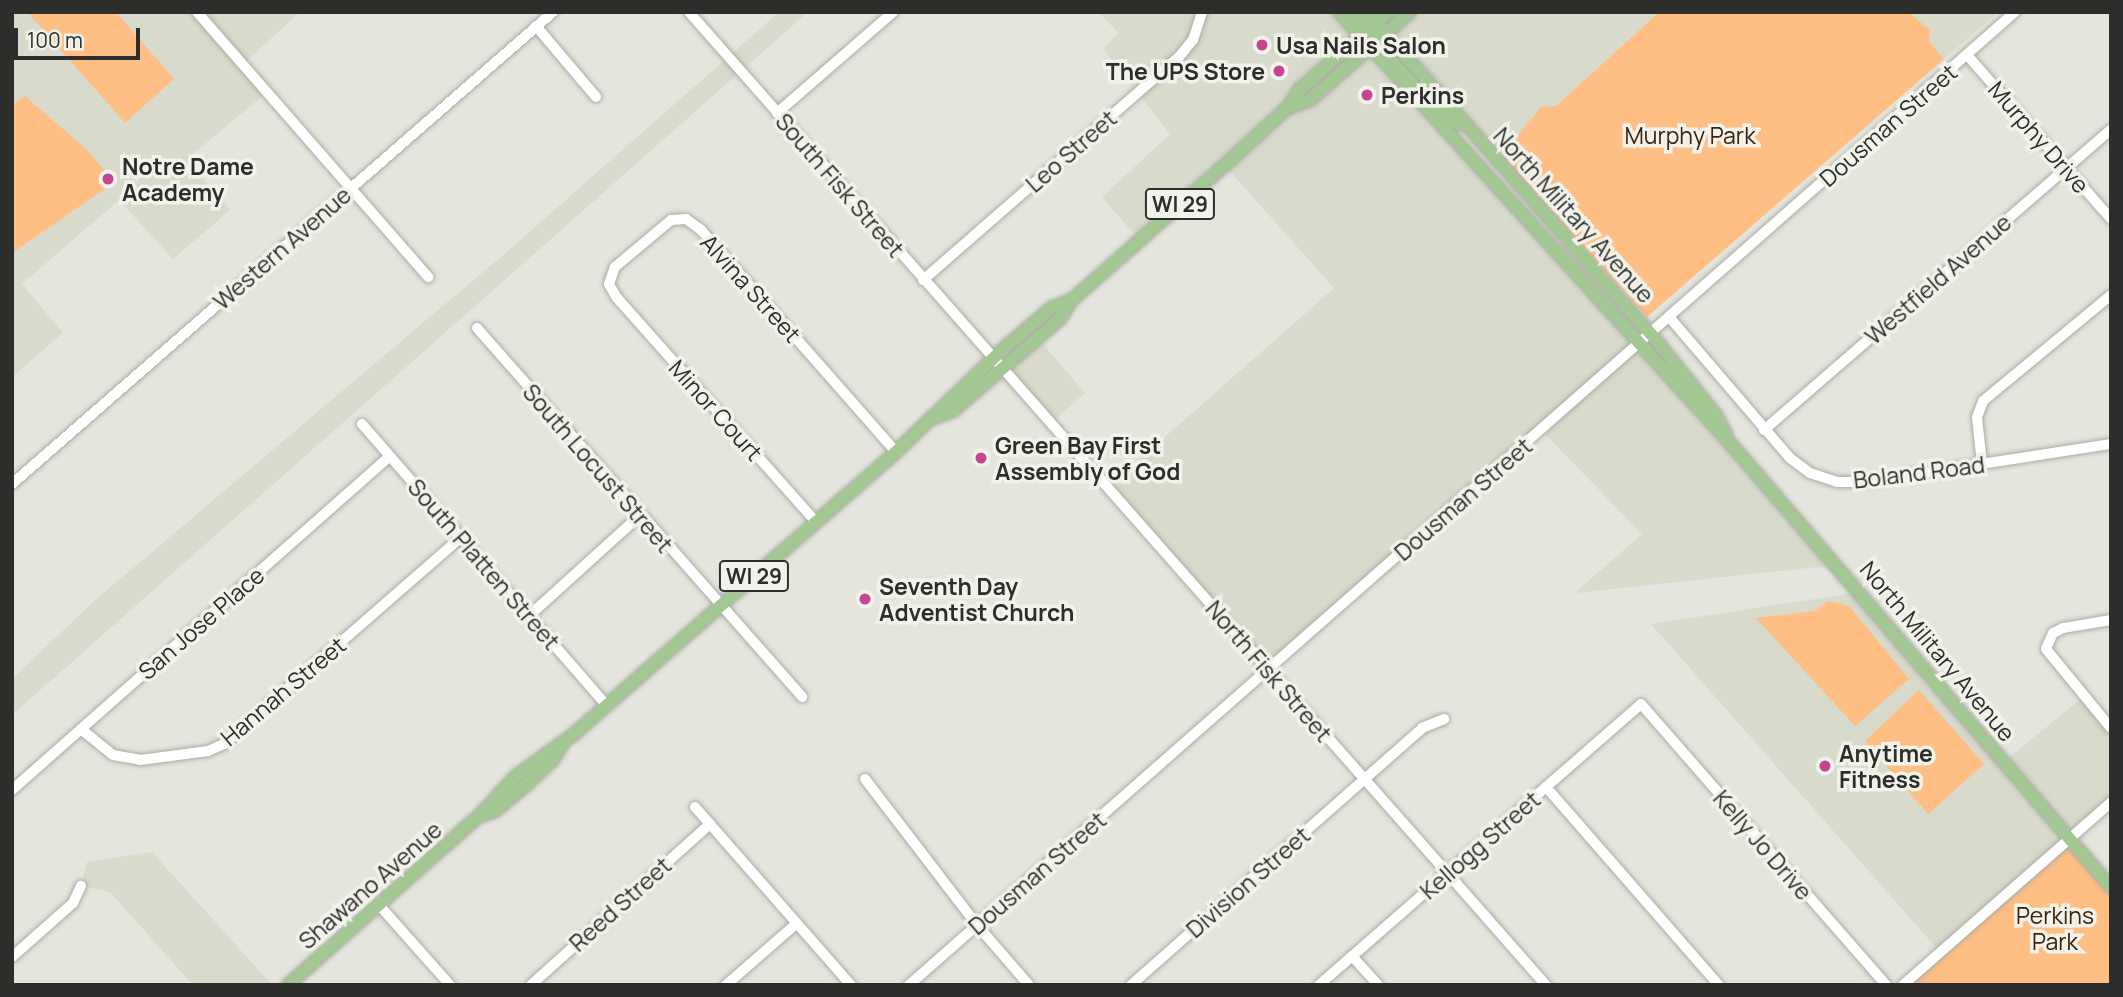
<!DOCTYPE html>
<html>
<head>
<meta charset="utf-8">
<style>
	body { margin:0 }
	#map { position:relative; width:2123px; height:997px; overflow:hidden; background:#e4e5dd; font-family:Manrope,sans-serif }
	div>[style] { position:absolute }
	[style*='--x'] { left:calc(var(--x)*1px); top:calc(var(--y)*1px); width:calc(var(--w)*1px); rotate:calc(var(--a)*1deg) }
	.built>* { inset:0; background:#d8dacb }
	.green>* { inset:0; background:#ffbe84 }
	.roads { filter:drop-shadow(0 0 2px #abaca5) drop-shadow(0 0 2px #abaca5) }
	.minor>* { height:10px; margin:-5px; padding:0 5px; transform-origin:5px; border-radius:5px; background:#fff }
	.major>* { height:12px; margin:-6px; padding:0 6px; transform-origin:6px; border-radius:6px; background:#a3c792 }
	.dots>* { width:19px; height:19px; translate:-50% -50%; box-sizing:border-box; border:4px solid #f1f2ea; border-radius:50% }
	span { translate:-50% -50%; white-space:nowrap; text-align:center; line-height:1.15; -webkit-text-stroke:7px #f1f2ea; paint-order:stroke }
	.shield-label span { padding:2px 5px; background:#f1f2ea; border:2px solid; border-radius:5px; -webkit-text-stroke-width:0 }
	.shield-label { font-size:21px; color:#2d2e2b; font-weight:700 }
	.poi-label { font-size:23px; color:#2d2e2b; font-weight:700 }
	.left { translate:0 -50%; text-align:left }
	.right { translate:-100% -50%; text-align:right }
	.street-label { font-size:23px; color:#2d2e2b }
	.park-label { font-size:23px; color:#3d2208 }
	.frame { position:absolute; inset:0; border:14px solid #2d2e2b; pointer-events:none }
	.scale { position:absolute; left:14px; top:28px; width:126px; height:32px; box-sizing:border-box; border:4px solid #2d2e2b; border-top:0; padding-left:9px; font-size:21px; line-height:24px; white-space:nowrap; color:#2d2e2b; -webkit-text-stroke:5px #f1f2ea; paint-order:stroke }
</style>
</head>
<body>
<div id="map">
	<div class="built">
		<div style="clip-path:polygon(12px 12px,300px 12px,243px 64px,267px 92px,187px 159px,230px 210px,173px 259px,119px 200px,22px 284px,63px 333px,12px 377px)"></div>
		<div style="clip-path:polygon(779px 12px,808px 12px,12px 715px,12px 679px,93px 602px,509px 250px)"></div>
		<div style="clip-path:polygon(1099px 12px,1339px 12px,1837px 565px,1575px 593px,1642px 534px,1541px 430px,1268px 670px,1107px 488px,1334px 288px,1225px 166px,1139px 240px,1102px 197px,1170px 134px,1103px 49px,1118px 33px)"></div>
		<div style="clip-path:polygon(1380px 12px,1659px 12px,1501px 156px)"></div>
		<div style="clip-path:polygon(1903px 12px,1998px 12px,1944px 59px)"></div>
		<div style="clip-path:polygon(1038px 338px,1085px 393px,1050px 424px,1002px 369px)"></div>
		<div style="clip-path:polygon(1861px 592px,2004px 762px,2083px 697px,2111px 728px,2111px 802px,1940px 952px,1651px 624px)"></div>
		<div style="clip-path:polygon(152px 852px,272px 985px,193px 985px,110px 892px,81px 886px,87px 862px)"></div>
	</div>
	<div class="green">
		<div style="clip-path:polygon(34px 12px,116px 12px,174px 79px,125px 123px,30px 15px)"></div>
		<div style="clip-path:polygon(1659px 12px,1908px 12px,1930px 30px,1929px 42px,1944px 59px,1647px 317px,1501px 156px,1541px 107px,1556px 106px)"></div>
		<div style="clip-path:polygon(25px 96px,87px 150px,106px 173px,106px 188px,12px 253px,12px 105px)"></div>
		<div style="clip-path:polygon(1828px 601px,1849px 606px,1909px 679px,1855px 726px,1756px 618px,1815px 611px)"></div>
		<div style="clip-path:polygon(1919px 690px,1984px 764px,1928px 814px,1865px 741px)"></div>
		<div style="clip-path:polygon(2069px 840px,2111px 887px,2111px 985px,1903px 985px)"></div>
	</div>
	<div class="roads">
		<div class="minor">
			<div style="--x:197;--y:12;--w:352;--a:48.9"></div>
			<div style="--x:689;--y:12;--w:1297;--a:48.63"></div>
			<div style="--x:536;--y:26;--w:93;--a:49.8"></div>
			<div style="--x:1967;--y:55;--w:218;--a:48.7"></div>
			<div style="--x:777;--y:113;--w:154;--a:-41"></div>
			<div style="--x:923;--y:280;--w:340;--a:-41.1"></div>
			<div style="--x:1179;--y:57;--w:22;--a:-51"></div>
			<div style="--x:1193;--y:40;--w:29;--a:-72"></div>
			<div style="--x:1670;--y:318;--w:184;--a:49.4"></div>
			<div style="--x:1790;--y:458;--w:25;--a:37"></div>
			<div style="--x:1810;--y:473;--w:28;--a:18"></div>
			<div style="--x:1837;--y:482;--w:28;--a:0"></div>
			<div style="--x:1865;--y:482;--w:249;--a:-8.8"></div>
			<div style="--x:477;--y:328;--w:492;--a:48.6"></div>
			<div style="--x:362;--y:424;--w:374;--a:49"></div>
			<div style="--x:1764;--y:430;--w:459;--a:-40.9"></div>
			<div style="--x:1982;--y:464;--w:47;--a:-96.1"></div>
			<div style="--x:1977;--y:417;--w:17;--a:-69"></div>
			<div style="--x:1983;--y:401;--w:166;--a:-39.6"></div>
			<div style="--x:12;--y:484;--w:718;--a:-41.1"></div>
			<div style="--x:816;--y:522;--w:300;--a:-131.6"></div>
			<div style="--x:617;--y:298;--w:16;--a:-120"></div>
			<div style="--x:609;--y:284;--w:18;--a:-71"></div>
			<div style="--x:615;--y:267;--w:73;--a:-40"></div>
			<div style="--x:671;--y:220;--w:15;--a:-4"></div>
			<div style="--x:686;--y:219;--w:19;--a:36"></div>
			<div style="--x:701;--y:230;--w:295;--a:48.7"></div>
			<div style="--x:530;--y:615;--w:147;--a:-42.2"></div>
			<div style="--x:2111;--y:620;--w:49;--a:170.5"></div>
			<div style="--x:2063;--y:628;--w:11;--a:153"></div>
			<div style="--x:2053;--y:633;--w:17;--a:114"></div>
			<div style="--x:2046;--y:649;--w:102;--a:50.6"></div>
			<div style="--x:81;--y:729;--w:41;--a:39.1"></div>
			<div style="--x:113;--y:755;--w:27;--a:10"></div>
			<div style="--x:140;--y:760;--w:69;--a:-7.5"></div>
			<div style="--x:208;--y:751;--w:17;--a:-24"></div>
			<div style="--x:224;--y:744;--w:315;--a:-41.1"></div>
			<div style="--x:865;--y:779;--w:184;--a:52.5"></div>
			<div style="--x:977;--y:925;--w:79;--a:49.1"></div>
			<div style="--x:1546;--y:787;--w:263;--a:48.9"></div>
			<div style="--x:12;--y:790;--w:504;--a:-41.46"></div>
			<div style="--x:695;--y:807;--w:237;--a:48.8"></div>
			<div style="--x:379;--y:905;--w:107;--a:48.4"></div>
			<div style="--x:1352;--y:956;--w:39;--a:48"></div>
			<div style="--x:12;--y:957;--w:81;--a:-41.5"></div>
			<div style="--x:73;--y:903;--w:19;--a:-65"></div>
			<div style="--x:531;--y:985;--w:241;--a:-42"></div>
			<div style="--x:726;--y:985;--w:94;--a:-41.1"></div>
			<div style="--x:909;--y:985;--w:1473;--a:-41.34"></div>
			<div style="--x:1131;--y:985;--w:388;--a:-41.4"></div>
			<div style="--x:1422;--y:728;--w:24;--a:-22"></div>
			<div style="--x:1319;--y:985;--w:427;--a:-41.1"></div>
			<div style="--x:1641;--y:704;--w:373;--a:48.9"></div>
			<div style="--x:1903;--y:985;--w:277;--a:-41.3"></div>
		</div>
		<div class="major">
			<div style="--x:1339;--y:12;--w:583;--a:47.78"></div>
			<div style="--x:1731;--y:444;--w:584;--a:49.38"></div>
			<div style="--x:1353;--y:12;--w:29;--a:41"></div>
			<div style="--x:1367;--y:12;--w:429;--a:48.6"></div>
			<div style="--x:1651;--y:334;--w:104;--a:51.3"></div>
			<div style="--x:1716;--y:415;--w:22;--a:63"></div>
			<div style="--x:1373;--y:42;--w:83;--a:46.5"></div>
			<div style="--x:1430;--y:102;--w:36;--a:38"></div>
			<div style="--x:1287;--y:108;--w:24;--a:-19"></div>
			<div style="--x:1310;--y:100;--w:133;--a:-41.3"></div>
			<div style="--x:933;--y:418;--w:21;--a:-19"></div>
			<div style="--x:953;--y:411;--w:141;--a:-40.7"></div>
			<div style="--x:1060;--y:319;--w:22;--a:-58"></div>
			<div style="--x:1072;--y:300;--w:203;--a:-41.4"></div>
			<div style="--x:1224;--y:166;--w:86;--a:-42.6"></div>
			<div style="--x:1287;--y:108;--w:22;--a:-56"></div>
			<div style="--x:1299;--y:90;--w:118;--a:-41.2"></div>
			<div style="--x:479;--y:816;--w:17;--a:-17"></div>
			<div style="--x:495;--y:811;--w:38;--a:-40"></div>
			<div style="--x:524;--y:787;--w:40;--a:-43"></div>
			<div style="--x:553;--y:760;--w:17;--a:-59"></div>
			<div style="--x:288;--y:985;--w:255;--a:-41.5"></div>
			<div style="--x:479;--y:816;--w:54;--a:-47.2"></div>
			<div style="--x:516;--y:776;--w:72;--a:-35.9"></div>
			<div style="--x:574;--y:734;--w:428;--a:-41.2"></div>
			<div style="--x:896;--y:452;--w:147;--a:-43.9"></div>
			<div style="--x:1002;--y:350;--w:65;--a:-40.6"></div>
			<div style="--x:1051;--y:308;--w:22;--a:-21"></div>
		</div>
	</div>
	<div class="dots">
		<div style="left:1262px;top:45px;background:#c54591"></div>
		<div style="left:1279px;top:71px;background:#c54591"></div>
		<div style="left:1367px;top:95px;background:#c54591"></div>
		<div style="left:108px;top:179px;background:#c54591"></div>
		<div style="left:981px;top:458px;background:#c54591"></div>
		<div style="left:865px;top:599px;background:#c54591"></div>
		<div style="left:1825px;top:766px;background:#c54591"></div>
	</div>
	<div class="shield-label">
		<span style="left:1180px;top:204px">WI 29</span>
		<span style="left:754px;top:576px">WI 29</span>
	</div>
	<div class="poi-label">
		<span class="left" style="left:1276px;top:45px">Usa Nails Salon</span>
		<span class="right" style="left:1265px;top:71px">The UPS Store</span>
		<span class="left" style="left:1381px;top:95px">Perkins</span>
		<span class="left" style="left:122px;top:179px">Notre Dame<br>Academy</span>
		<span class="left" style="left:995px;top:458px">Green Bay First<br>Assembly of God</span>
		<span class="left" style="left:879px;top:599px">Seventh Day<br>Adventist Church</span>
		<span class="left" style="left:1839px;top:766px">Anytime<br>Fitness</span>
	</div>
	<div class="street-label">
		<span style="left:1888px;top:125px;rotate:-41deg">Dousman Street</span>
		<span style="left:2039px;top:137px;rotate:49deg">Murphy Drive</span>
		<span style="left:1071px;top:151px;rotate:-41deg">Leo Street</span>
		<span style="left:840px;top:185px;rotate:49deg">South Fisk Street</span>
		<span style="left:1574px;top:215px;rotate:48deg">North Military Avenue</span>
		<span style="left:282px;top:248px;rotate:-41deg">Western Avenue</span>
		<span style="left:1938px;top:279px;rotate:-41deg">Westfield Avenue</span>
		<span style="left:751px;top:288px;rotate:48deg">Alvina Street</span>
		<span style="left:716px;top:410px;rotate:48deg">Minor Court</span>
		<span style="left:598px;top:468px;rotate:49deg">South Locust Street</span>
		<span style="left:1919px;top:472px;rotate:-7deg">Boland Road</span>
		<span style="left:1463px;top:499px;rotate:-41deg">Dousman Street</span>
		<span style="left:484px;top:564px;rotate:49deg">South Platten Street</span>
		<span style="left:201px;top:623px;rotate:-41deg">San Jose Place</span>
		<span style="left:1938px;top:651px;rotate:50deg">North Military Avenue</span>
		<span style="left:1269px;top:671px;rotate:49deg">North Fisk Street</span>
		<span style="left:283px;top:691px;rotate:-40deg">Hannah Street</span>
		<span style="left:1480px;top:845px;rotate:-41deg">Kellogg Street</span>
		<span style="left:1763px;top:845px;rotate:49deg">Kelly Jo Drive</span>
		<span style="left:1037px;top:873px;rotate:-41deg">Dousman Street</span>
		<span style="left:1248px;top:882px;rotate:-41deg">Division Street</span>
		<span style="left:370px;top:885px;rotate:-41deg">Shawano Avenue</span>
		<span style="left:620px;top:904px;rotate:-42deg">Reed Street</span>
	</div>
	<div class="park-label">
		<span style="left:1690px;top:135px">Murphy Park</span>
		<span style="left:2055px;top:928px">Perkins<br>Park</span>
	</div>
	<div class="frame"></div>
	<div class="scale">100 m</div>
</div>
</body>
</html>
